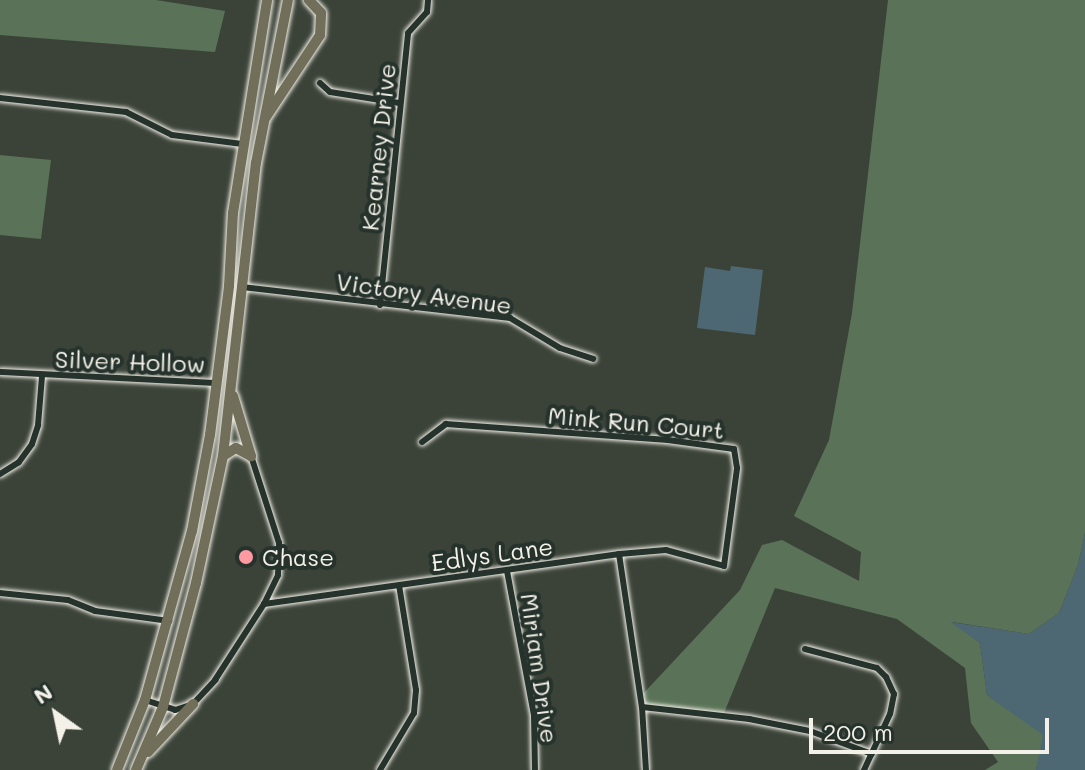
<!DOCTYPE html>
<html>
<head>
<meta charset="utf-8">
<style>
	body { margin:0 }
	#map { position:relative; width:1085px; height:770px; overflow:hidden; background:#3b4339; font-family:Mali,sans-serif }
	div>[style] { position:absolute }
	[style*='--x'] { left:calc(var(--x)*1px); top:calc(var(--y)*1px); width:calc(var(--w)*1px); rotate:calc(var(--a)*1deg) }
	.green>* { inset:0; background:#5a7358 }
	.water>* { inset:0; background:#4e6873 }
	.roads { filter:drop-shadow(0 0 2px #f4f1e8) drop-shadow(0 0 2px #f4f1e8) }
	.minor>* { height:6px; margin:-3px; padding:0 3px; transform-origin:3px; border-radius:3px; background:#26332d }
	.trunk>* { height:10px; margin:-5px; padding:0 5px; transform-origin:5px; border-radius:5px; background:#716e59 }
	.dots>* { width:22px; height:22px; translate:-50% -50%; box-sizing:border-box; border:4px solid #26332d; border-radius:50% }
	span { translate:-50% -50%; white-space:nowrap; text-align:center; line-height:1.15; -webkit-text-stroke:8px #26332d; paint-order:stroke }
	.street-label { font-size:24px; color:#f4f1e8 }
	.poi-label { font-size:24px; color:#f4f1e8 }
	.left { translate:0 -50%; text-align:left }
	.north { position:absolute; left:16px; top:674px; width:80px; height:80px; -webkit-text-stroke:6px #26332d; paint-order:stroke; rotate:327deg; font-size:22px; font-weight:700; line-height:32px; text-align:center; color:#f4f1e8 }
	.north::after { content:''; display:block; margin:auto; width:28px; height:36px; background:#f4f1e8; clip-path:polygon(50% 0,100% 100%,50% 72%,0 100%) }
	.scale { position:absolute; left:809px; top:718px; width:240px; height:36px; box-sizing:border-box; border:4px solid #f4f1e8; border-top:0; padding-left:10px; font-size:24px; line-height:28px; white-space:nowrap; color:#f4f1e8; -webkit-text-stroke:6px #26332d; paint-order:stroke }
</style>
</head>
<body>
<div id="map">
	<div class="green">
		<div style="clip-path:polygon(0 0,156px 0,225px 11px,215px 52px,0 35px)"></div>
		<div style="clip-path:polygon(888px 0,1085px 0,1085px 533px,1078px 565px,1059px 613px,1029px 634px,952px 622px,980px 643px,987px 695px,1044px 735px,1036px 770px,985px 770px,998px 762px,971px 723px,965px 668px,897px 619px,775px 588px,722px 718px,644px 708px,642px 695px,740px 590px,762px 545px,782px 540px,859px 581px,861px 552px,794px 516px,829px 440px,852px 313px)"></div>
		<div style="clip-path:polygon(0 155px,51px 160px,41px 239px,0 235px)"></div>
	</div>
	<div class="water">
		<div style="clip-path:polygon(731px 266px,763px 270px,755px 335px,697px 328px,705px 267px,730px 271px)"></div>
		<div style="clip-path:polygon(1085px 533px,1085px 770px,1036px 770px,1043px 735px,987px 695px,980px 643px,950px 622px,1029px 634px,1059px 613px,1078px 565px)"></div>
	</div>
	<div class="roads">
		<div class="minor">
			<div style="--x:320;--y:83;--w:13;--a:42"></div>
			<div style="--x:330;--y:92;--w:70;--a:9.1"></div>
			<div style="--x:0;--y:98;--w:127;--a:6.3"></div>
			<div style="--x:126;--y:112;--w:51;--a:26.6"></div>
			<div style="--x:172;--y:135;--w:71;--a:7.3"></div>
			<div style="--x:242;--y:287;--w:270;--a:6.6"></div>
			<div style="--x:510;--y:318;--w:58;--a:31"></div>
			<div style="--x:560;--y:348;--w:35;--a:18"></div>
			<div style="--x:380;--y:305;--w:273;--a:-84.1"></div>
			<div style="--x:408;--y:33;--w:28;--a:-48"></div>
			<div style="--x:427;--y:12;--w:12;--a:-85"></div>
			<div style="--x:0;--y:372;--w:217;--a:2.9"></div>
			<div style="--x:0;--y:474;--w:22;--a:-32"></div>
			<div style="--x:19;--y:462;--w:22;--a:-54"></div>
			<div style="--x:32;--y:444;--w:20;--a:-72"></div>
			<div style="--x:38;--y:425;--w:49;--a:-85.3"></div>
			<div style="--x:619;--y:554;--w:155;--a:81.5"></div>
			<div style="--x:642;--y:707;--w:63;--a:86.4"></div>
			<div style="--x:507;--y:571;--w:147;--a:79.4"></div>
			<div style="--x:534;--y:715;--w:55;--a:89"></div>
			<div style="--x:0;--y:593;--w:68;--a:5.9"></div>
			<div style="--x:68;--y:600;--w:29;--a:22"></div>
			<div style="--x:95;--y:611;--w:75;--a:7.7"></div>
			<div style="--x:264;--y:604;--w:359;--a:-8"></div>
			<div style="--x:619;--y:554;--w:47;--a:-4.9"></div>
			<div style="--x:666;--y:550;--w:60;--a:15.4"></div>
			<div style="--x:724;--y:566;--w:99;--a:-82.4"></div>
			<div style="--x:737;--y:468;--w:19;--a:-99"></div>
			<div style="--x:734;--y:449;--w:67;--a:-172.2"></div>
			<div style="--x:668;--y:440;--w:223;--a:-175.9"></div>
			<div style="--x:446;--y:424;--w:30;--a:143"></div>
			<div style="--x:805;--y:649;--w:74;--a:14.8"></div>
			<div style="--x:877;--y:668;--w:13;--a:45"></div>
			<div style="--x:886;--y:677;--w:19;--a:65"></div>
			<div style="--x:894;--y:694;--w:20;--a:101"></div>
			<div style="--x:890;--y:714;--w:62;--a:114.9"></div>
			<div style="--x:145;--y:700;--w:32;--a:18"></div>
			<div style="--x:175;--y:710;--w:19;--a:-18"></div>
			<div style="--x:193;--y:704;--w:33;--a:-47"></div>
			<div style="--x:215;--y:680;--w:90;--a:-57.2"></div>
			<div style="--x:264;--y:604;--w:32;--a:-64"></div>
			<div style="--x:278;--y:575;--w:32;--a:-88"></div>
			<div style="--x:279;--y:543;--w:91;--a:-107.8"></div>
			<div style="--x:642;--y:707;--w:108;--a:6.4"></div>
			<div style="--x:749;--y:719;--w:62;--a:11.1"></div>
			<div style="--x:810;--y:731;--w:66;--a:20.4"></div>
			<div style="--x:380;--y:770;--w:66;--a:-59.2"></div>
			<div style="--x:414;--y:713;--w:23;--a:-85"></div>
			<div style="--x:416;--y:690;--w:106;--a:-99.2"></div>
		</div>
		<div class="trunk">
			<div style="--x:266;--y:117;--w:98;--a:-56.6"></div>
			<div style="--x:320;--y:35;--w:22;--a:-87"></div>
			<div style="--x:321;--y:13;--w:18;--a:-133"></div>
			<div style="--x:233;--y:396;--w:63;--a:73.3"></div>
			<div style="--x:223;--y:456;--w:15;--a:-32"></div>
			<div style="--x:236;--y:448;--w:17;--a:28"></div>
			<div style="--x:148;--y:752;--w:66;--a:-46.8"></div>
			<div style="--x:117;--y:770;--w:75;--a:-68.2"></div>
			<div style="--x:145;--y:700;--w:175;--a:-74.5"></div>
			<div style="--x:192;--y:531;--w:98;--a:-79.4"></div>
			<div style="--x:210;--y:435;--w:150;--a:-82.7"></div>
			<div style="--x:229;--y:286;--w:73;--a:-86.9"></div>
			<div style="--x:233;--y:213;--w:216;--a:-80.9"></div>
			<div style="--x:136;--y:770;--w:69;--a:-66.8"></div>
			<div style="--x:163;--y:707;--w:128;--a:-75.1"></div>
			<div style="--x:196;--y:583;--w:130;--a:-78"></div>
			<div style="--x:223;--y:456;--w:295;--a:-83.6"></div>
			<div style="--x:256;--y:163;--w:166;--a:-78.9"></div>
		</div>
	</div>
	<div class="dots">
		<div style="left:246px;top:557px;background:#ff9aa2"></div>
	</div>
	<div class="street-label">
		<span style="left:378px;top:147px;rotate:-84deg">Kearney Drive</span>
		<span style="left:424px;top:293px;rotate:8deg">Victory Avenue</span>
		<span style="left:130px;top:361px;rotate:2deg">Silver Hollow</span>
		<span style="left:636px;top:422px;rotate:5deg">Mink Run Court</span>
		<span style="left:492px;top:554px;rotate:-8deg">Edlys Lane</span>
		<span style="left:540px;top:668px;rotate:82deg">Miriam Drive</span>
	</div>
	<div class="poi-label">
		<span class="left" style="left:262px;top:557px">Chase</span>
	</div>
	<div class="north">N</div>
	<div class="scale">200 m</div>
</div>
</body>
</html>
